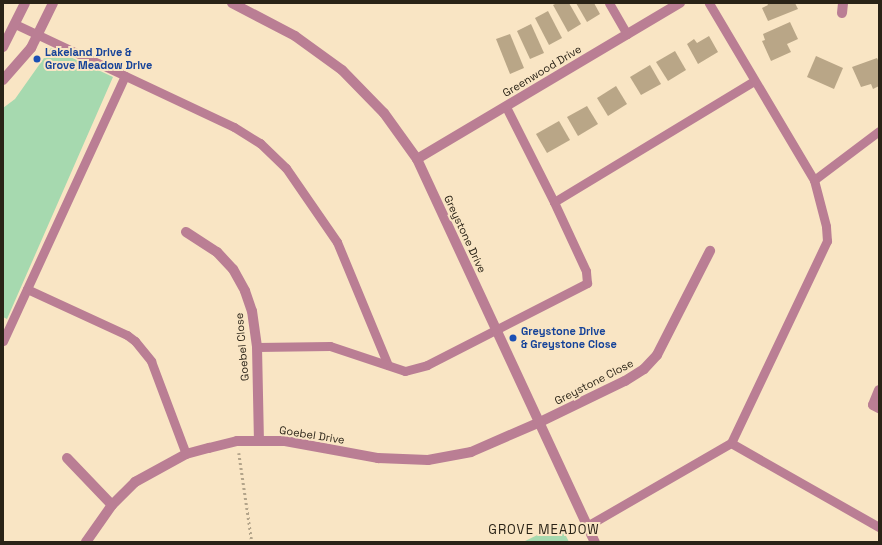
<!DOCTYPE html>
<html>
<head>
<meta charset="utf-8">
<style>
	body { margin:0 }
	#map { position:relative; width:882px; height:545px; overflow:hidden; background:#f9e5c4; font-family:"Space Grotesk",sans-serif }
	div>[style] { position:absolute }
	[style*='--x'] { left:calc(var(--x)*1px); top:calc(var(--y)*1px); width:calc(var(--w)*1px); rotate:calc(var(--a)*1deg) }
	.green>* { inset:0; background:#a6d9af }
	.building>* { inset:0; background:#b9a687 }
	.path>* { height:2.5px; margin-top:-1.25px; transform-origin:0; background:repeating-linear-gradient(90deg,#b3a48a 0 2px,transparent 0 5px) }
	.service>* { height:9px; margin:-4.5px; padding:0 4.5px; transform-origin:4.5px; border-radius:4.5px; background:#ba7e94 }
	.minor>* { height:10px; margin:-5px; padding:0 5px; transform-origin:5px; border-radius:5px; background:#ba7e94 }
	.tertiary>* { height:10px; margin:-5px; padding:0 5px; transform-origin:5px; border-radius:5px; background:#ba7e94 }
	.dots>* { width:11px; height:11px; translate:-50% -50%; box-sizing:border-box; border:2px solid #f9e5c4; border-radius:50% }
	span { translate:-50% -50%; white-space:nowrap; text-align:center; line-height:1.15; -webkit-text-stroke:4px #f9e5c4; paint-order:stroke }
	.transit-label { font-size:11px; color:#164399; font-weight:700 }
	.left { translate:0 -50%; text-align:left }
	.street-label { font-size:11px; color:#2a2317 }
	.quarter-label { font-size:13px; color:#2a2317; letter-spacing:1px }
	.frame { position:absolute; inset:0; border:4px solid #2a2317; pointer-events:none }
</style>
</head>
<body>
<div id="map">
	<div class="green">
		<div style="clip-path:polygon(51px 48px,113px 77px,7px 319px,3px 317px,3px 108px,15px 99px)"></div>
		<div style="clip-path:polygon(560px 524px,569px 542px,523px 542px)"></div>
	</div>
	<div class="building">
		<div style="clip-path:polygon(557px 3px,569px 3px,581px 24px,568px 32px,553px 5px)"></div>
		<div style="clip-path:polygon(576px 3px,594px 3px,600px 14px,587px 22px)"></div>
		<div style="clip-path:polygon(767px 3px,795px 3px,798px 9px,768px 21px,762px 8px,768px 5px)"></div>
		<div style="clip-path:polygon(548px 11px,562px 38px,549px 45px,535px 18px)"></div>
		<div style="clip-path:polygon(790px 22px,798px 39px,787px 44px,791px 52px,771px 61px,762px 41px,765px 40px,763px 34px)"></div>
		<div style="clip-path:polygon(531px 24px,544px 53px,530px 59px,517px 31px)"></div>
		<div style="clip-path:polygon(510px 34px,524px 68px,510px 74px,496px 39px)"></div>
		<div style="clip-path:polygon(709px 36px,718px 52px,698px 64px,687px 44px,694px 39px,697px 43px)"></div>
		<div style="clip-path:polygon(675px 51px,686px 70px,668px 81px,656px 62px)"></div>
		<div style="clip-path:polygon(816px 56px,843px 68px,834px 89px,807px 77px)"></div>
		<div style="clip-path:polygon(877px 58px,879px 62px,879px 86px,873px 89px,871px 84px,861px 87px,852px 67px)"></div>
		<div style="clip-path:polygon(650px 65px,661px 84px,641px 95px,630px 77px)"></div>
		<div style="clip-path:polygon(616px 86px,627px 104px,608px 116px,597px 98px)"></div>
		<div style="clip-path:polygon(587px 106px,598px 124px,578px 136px,567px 117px)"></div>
		<div style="clip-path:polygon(559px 121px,570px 140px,547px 153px,536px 134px)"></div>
	</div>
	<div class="path">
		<div style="--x:239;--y:453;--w:90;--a:81.7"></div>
	</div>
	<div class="service">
		<div style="--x:609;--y:3;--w:36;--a:60"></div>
		<div style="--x:15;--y:24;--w:242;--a:25.2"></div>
		<div style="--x:234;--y:127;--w:31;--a:32"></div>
		<div style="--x:260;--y:143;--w:36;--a:44"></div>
		<div style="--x:286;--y:168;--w:90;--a:55.4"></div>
		<div style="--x:337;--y:242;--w:133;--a:67.5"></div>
		<div style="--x:814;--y:180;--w:81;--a:-37"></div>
		<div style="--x:554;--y:202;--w:234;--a:-31.2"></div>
		<div style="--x:27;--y:289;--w:110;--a:24.7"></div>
		<div style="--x:127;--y:335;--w:10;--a:37"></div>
		<div style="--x:135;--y:341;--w:26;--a:51"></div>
		<div style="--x:151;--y:361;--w:99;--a:69.4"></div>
		<div style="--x:3;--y:341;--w:292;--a:-65.3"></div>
		<div style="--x:257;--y:347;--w:73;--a:-0.8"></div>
		<div style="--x:330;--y:346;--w:79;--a:18.4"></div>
		<div style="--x:405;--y:371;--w:23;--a:-15"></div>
		<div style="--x:427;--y:365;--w:180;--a:-27.1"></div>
		<div style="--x:587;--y:283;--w:12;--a:-95"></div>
		<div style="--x:586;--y:271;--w:76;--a:-114.9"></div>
		<div style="--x:554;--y:202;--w:106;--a:-116.8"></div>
		<div style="--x:731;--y:443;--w:170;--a:29.6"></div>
		<div style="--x:587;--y:526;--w:166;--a:-30"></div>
		<div style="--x:731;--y:443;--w:224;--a:-64.6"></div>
		<div style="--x:827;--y:241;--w:15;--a:-94"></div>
		<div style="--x:826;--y:226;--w:48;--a:-104.6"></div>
		<div style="--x:814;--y:180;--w:206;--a:-120.7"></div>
	</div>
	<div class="minor">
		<div style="--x:842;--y:13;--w:10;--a:-84"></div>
		<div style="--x:417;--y:159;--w:306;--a:-30.7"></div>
		<div style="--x:186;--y:232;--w:37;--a:33"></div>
		<div style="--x:217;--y:252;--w:23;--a:47"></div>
		<div style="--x:233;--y:269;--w:25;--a:61"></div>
		<div style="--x:245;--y:291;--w:21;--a:71"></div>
		<div style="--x:252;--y:311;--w:36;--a:82"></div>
		<div style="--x:257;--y:347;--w:93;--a:88.8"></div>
		<div style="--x:879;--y:390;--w:16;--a:112"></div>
		<div style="--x:873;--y:405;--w:7;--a:27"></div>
		<div style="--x:67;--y:458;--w:65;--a:46.2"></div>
		<div style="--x:86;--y:542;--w:45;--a:-54.9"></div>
		<div style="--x:112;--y:505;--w:33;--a:-45"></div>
		<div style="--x:135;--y:482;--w:58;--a:-28.8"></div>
		<div style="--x:186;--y:454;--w:24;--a:-15"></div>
		<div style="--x:209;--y:448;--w:29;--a:-14"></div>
		<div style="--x:237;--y:441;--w:48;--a:0"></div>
		<div style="--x:285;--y:441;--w:95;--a:10.4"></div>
		<div style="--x:378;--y:458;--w:50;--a:2.3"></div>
		<div style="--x:428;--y:460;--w:44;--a:-10.5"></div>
		<div style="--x:471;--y:452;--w:75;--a:-23.5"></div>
		<div style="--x:540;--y:422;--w:94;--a:-25.8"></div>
		<div style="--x:625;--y:381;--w:22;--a:-32"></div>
		<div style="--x:644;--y:369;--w:19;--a:-47"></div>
		<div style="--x:657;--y:355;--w:117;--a:-63"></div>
	</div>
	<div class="tertiary">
		<div style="--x:232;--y:3;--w:71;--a:27.6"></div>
		<div style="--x:295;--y:36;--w:58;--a:35.9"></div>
		<div style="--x:342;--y:70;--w:60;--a:45.7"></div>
		<div style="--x:384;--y:113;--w:57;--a:54.3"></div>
		<div style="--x:417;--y:159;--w:422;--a:65.1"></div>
		<div style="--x:3;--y:47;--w:49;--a:-63.4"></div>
		<div style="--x:3;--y:80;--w:43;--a:-48.8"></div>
		<div style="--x:31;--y:48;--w:50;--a:-63.9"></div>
	</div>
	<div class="dots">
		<div style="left:37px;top:59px;background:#1a4fb4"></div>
		<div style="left:513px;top:338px;background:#1a4fb4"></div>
	</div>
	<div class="transit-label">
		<span class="left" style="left:45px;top:59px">Lakeland Drive &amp;<br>Grove Meadow Drive</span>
		<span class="left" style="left:521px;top:338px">Greystone Drive<br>&amp; Greystone Close</span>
	</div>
	<div class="street-label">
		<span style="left:542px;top:71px;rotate:-31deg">Greenwood Drive</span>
		<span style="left:465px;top:234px;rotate:65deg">Greystone Drive</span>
		<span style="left:242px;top:347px;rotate:-95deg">Goebel Close</span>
		<span style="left:594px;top:382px;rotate:-27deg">Greystone Close</span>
		<span style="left:312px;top:435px;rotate:9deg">Goebel Drive</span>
	</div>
	<div class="quarter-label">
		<span style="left:544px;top:530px">GROVE MEADOW</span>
	</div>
	<div class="frame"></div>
</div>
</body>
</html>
